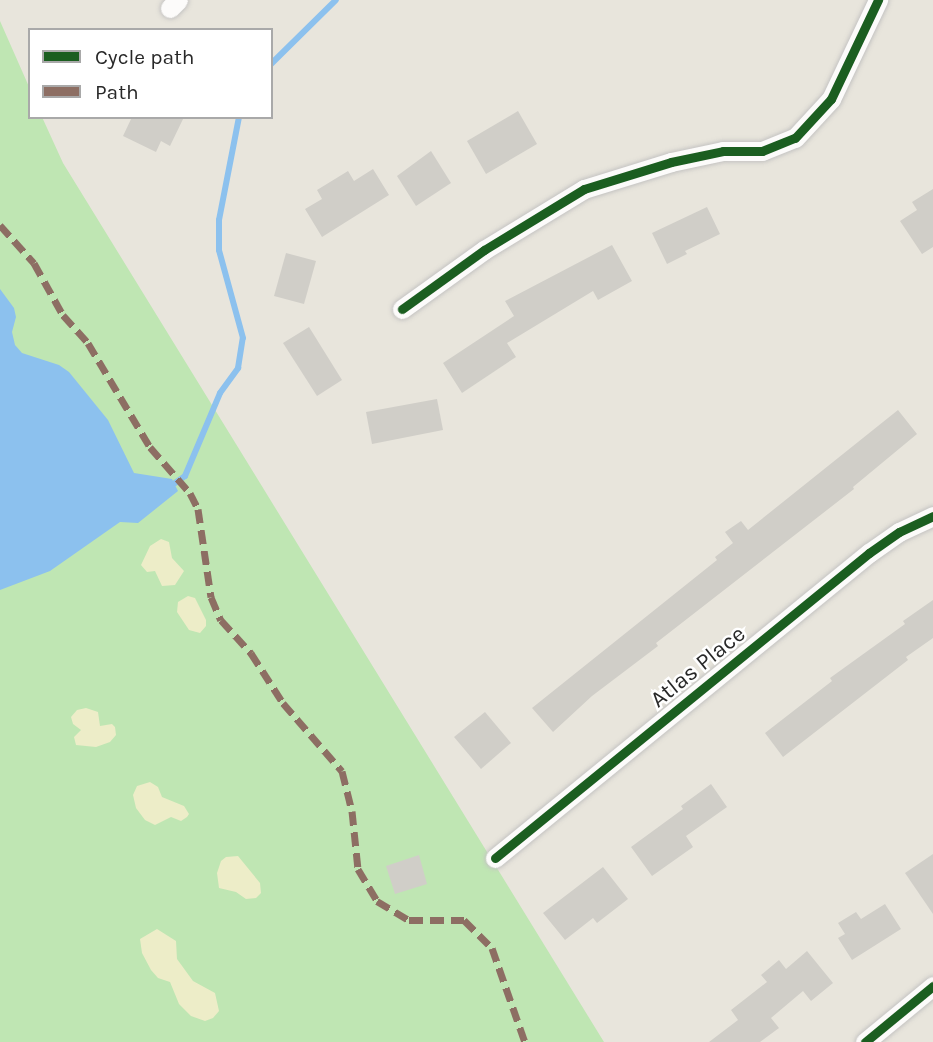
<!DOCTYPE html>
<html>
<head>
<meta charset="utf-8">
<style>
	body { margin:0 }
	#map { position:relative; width:933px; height:1042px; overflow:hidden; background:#e8e5dc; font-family:Karla,sans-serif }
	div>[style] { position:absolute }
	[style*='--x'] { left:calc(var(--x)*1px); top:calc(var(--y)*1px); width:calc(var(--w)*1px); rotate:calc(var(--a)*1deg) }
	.green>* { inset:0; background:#bfe6b3 }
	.sand>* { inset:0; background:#ededc8 }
	.water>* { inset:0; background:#8cc1ee }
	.stream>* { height:6px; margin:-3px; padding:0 3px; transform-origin:3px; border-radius:3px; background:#8cc1ee }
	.building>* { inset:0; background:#d0cec8 }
	.roads { filter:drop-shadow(0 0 2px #c4c3c2) drop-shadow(0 0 2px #c4c3c2) }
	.minor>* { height:19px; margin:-9.5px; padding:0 9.5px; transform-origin:9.5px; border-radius:9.5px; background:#fcfbfa }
	.quiet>* { height:7px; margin-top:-3.5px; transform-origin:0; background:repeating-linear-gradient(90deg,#8d6e63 0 14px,transparent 0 21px) }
	.cycleway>* { height:9px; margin:-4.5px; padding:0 4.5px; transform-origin:4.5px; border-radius:4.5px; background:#1b5e20 }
	span { translate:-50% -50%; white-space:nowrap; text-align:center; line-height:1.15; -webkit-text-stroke:5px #fff; paint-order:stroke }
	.street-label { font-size:23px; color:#282828 }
	.legend { position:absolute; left:28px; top:28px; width:245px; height:91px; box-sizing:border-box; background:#fff; border:2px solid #a9a9a9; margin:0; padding:9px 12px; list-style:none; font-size:21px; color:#282828 }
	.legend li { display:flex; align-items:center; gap:14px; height:35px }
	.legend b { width:35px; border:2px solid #a9a9a9 }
</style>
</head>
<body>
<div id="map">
	<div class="green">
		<div style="clip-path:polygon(0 21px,30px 89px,30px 117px,42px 117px,63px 163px,604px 1042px,0 1042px)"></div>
	</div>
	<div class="sand">
		<div style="clip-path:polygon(161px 539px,169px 542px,172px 558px,184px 571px,175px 585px,162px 586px,155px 571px,147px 572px,141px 565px,150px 546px)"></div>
		<div style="clip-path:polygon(188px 596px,195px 598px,206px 620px,206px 626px,200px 633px,189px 630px,177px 612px,178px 602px)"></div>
		<div style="clip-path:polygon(86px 708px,98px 712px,100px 726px,112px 724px,115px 727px,116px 735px,110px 742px,96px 747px,76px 745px,74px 737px,81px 730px,73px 724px,71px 717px,77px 710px)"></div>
		<div style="clip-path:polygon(150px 782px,158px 787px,162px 797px,184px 806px,189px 814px,187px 817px,181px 821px,171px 817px,155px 825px,145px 820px,136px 808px,133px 795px,137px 786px)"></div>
		<div style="clip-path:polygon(238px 856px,260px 883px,261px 893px,256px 898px,246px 899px,236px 892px,219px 888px,217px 873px,221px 861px,226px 857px)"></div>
		<div style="clip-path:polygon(157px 929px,176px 941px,177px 959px,193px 981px,215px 993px,219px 1011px,213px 1018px,205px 1021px,191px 1016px,179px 1004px,170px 982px,158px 978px,151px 970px,142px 953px,140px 939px)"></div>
	</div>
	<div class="water">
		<div style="clip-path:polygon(0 289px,14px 308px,16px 317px,12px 332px,15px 345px,22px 353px,59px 365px,69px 372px,108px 420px,134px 473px,172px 479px,178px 491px,138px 523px,120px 522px,50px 571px,0 590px)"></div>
	</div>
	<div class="stream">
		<div style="--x:271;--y:64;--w:91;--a:-44.6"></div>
		<div style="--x:175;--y:483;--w:12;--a:-35"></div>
		<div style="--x:185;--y:476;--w:90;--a:-67.1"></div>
		<div style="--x:220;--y:393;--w:31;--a:-54"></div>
		<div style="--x:238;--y:368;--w:30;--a:-81"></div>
		<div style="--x:243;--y:338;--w:91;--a:-105.3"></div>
		<div style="--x:219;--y:250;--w:30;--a:-90"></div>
		<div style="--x:219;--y:220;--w:105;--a:-79"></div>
	</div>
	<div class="building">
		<div style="clip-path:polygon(518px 111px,537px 144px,486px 174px,467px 141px)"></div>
		<div style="clip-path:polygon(132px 117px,184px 117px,170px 146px,161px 141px,156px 152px,123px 136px)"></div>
		<div style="clip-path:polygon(431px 151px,451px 183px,416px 206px,397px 176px)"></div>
		<div style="clip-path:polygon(373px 169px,389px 195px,322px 237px,305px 209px,322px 199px,317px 190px,348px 171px,354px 181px)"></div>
		<div style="clip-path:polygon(933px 189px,933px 247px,922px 254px,900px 221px,917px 210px,912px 202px)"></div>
		<div style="clip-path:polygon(707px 207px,720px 234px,685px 251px,687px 254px,667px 264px,652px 233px)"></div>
		<div style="clip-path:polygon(612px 245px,632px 281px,598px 300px,593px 291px,507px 343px,516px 357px,462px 393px,443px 363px,514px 316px,505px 301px)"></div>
		<div style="clip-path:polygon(286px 253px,316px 261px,304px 304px,274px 296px)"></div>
		<div style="clip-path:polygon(309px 327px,342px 380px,317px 396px,283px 343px)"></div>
		<div style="clip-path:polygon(437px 399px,443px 430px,372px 444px,366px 412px)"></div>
		<div style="clip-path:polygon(898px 410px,917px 434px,853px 487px,854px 489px,656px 643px,658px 646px,592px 696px,553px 732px,532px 708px,717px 560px,715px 557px,733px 543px,725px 532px,741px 521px,748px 530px)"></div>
		<div style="clip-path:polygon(933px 600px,933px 638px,906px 657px,908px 660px,783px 757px,765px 733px,832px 681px,830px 678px,905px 624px,903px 621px)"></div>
		<div style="clip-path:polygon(485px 712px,511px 743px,481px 769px,454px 737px)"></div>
		<div style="clip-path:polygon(711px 784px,727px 807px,686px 836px,693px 847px,652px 876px,631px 847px,683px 809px,681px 806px)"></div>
		<div style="clip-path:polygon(933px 854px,933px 914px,905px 873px)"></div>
		<div style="clip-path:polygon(419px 855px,427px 884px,395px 894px,386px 866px)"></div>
		<div style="clip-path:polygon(603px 867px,628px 899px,597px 923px,593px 918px,565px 940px,543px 913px)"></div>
		<div style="clip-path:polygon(885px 904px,901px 929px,852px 960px,838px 938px,845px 934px,838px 923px,856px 912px,861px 919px)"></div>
		<div style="clip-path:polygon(807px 951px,833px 983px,811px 1001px,803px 991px,771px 1018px,779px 1028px,760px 1042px,709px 1042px,738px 1020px,731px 1010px,767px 982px,761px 975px,779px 960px,786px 969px)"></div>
	</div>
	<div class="roads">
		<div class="minor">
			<div style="--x:170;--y:8;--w:11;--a:-45"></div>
			<div style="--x:402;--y:309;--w:101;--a:-35.7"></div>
			<div style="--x:484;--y:250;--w:117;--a:-31.4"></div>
			<div style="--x:584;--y:189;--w:91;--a:-17.2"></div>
			<div style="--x:671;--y:162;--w:53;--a:-11.9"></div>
			<div style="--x:723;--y:151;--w:39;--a:0"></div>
			<div style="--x:762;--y:151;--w:35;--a:-22"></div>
			<div style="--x:795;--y:138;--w:53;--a:-47.3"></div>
			<div style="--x:831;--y:99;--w:110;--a:-64.6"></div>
			<div style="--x:495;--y:858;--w:483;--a:-39.2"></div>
			<div style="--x:869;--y:553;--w:37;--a:-35"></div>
			<div style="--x:899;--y:532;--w:38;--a:-25"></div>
			<div style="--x:865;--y:1042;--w:88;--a:-39.5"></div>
		</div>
	</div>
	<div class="quiet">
		<div style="--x:0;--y:225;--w:51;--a:48.2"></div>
		<div style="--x:34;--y:263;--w:60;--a:60.9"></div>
		<div style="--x:63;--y:315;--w:38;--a:48"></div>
		<div style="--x:88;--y:343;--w:121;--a:59.2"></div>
		<div style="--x:150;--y:447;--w:61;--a:49"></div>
		<div style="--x:190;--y:493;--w:18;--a:63"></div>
		<div style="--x:198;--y:509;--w:89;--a:81.6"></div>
		<div style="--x:211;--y:597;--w:25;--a:67"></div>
		<div style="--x:221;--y:620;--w:45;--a:47.7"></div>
		<div style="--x:251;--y:653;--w:59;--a:57.4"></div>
		<div style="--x:283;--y:703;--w:90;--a:49.1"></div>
		<div style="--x:342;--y:771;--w:41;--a:76"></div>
		<div style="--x:352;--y:811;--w:58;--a:84.1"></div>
		<div style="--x:358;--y:869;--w:37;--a:59"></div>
		<div style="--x:377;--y:901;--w:37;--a:31"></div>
		<div style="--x:409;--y:920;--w:55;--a:0"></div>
		<div style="--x:464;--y:920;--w:40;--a:45"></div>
		<div style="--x:492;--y:948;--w:100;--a:70.7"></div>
	</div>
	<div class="cycleway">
		<div style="--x:402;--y:309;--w:101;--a:-35.7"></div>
		<div style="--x:484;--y:250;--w:117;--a:-31.4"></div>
		<div style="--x:584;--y:189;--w:91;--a:-17.2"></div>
		<div style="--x:671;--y:162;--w:53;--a:-11.9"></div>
		<div style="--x:723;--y:151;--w:39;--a:0"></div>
		<div style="--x:762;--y:151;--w:35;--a:-22"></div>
		<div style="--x:795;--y:138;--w:53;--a:-47.3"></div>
		<div style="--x:831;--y:99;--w:110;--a:-64.6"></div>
		<div style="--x:495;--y:858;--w:483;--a:-39.2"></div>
		<div style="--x:869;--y:553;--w:37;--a:-35"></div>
		<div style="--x:899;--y:532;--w:38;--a:-25"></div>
		<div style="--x:865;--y:1042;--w:88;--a:-39.5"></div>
	</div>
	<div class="street-label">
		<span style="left:698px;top:667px;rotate:-39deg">Atlas Place</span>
	</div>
	<ul class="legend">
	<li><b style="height:9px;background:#1b5e20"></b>Cycle path</li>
	<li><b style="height:9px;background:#8d6e63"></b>Path</li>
	</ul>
</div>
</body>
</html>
